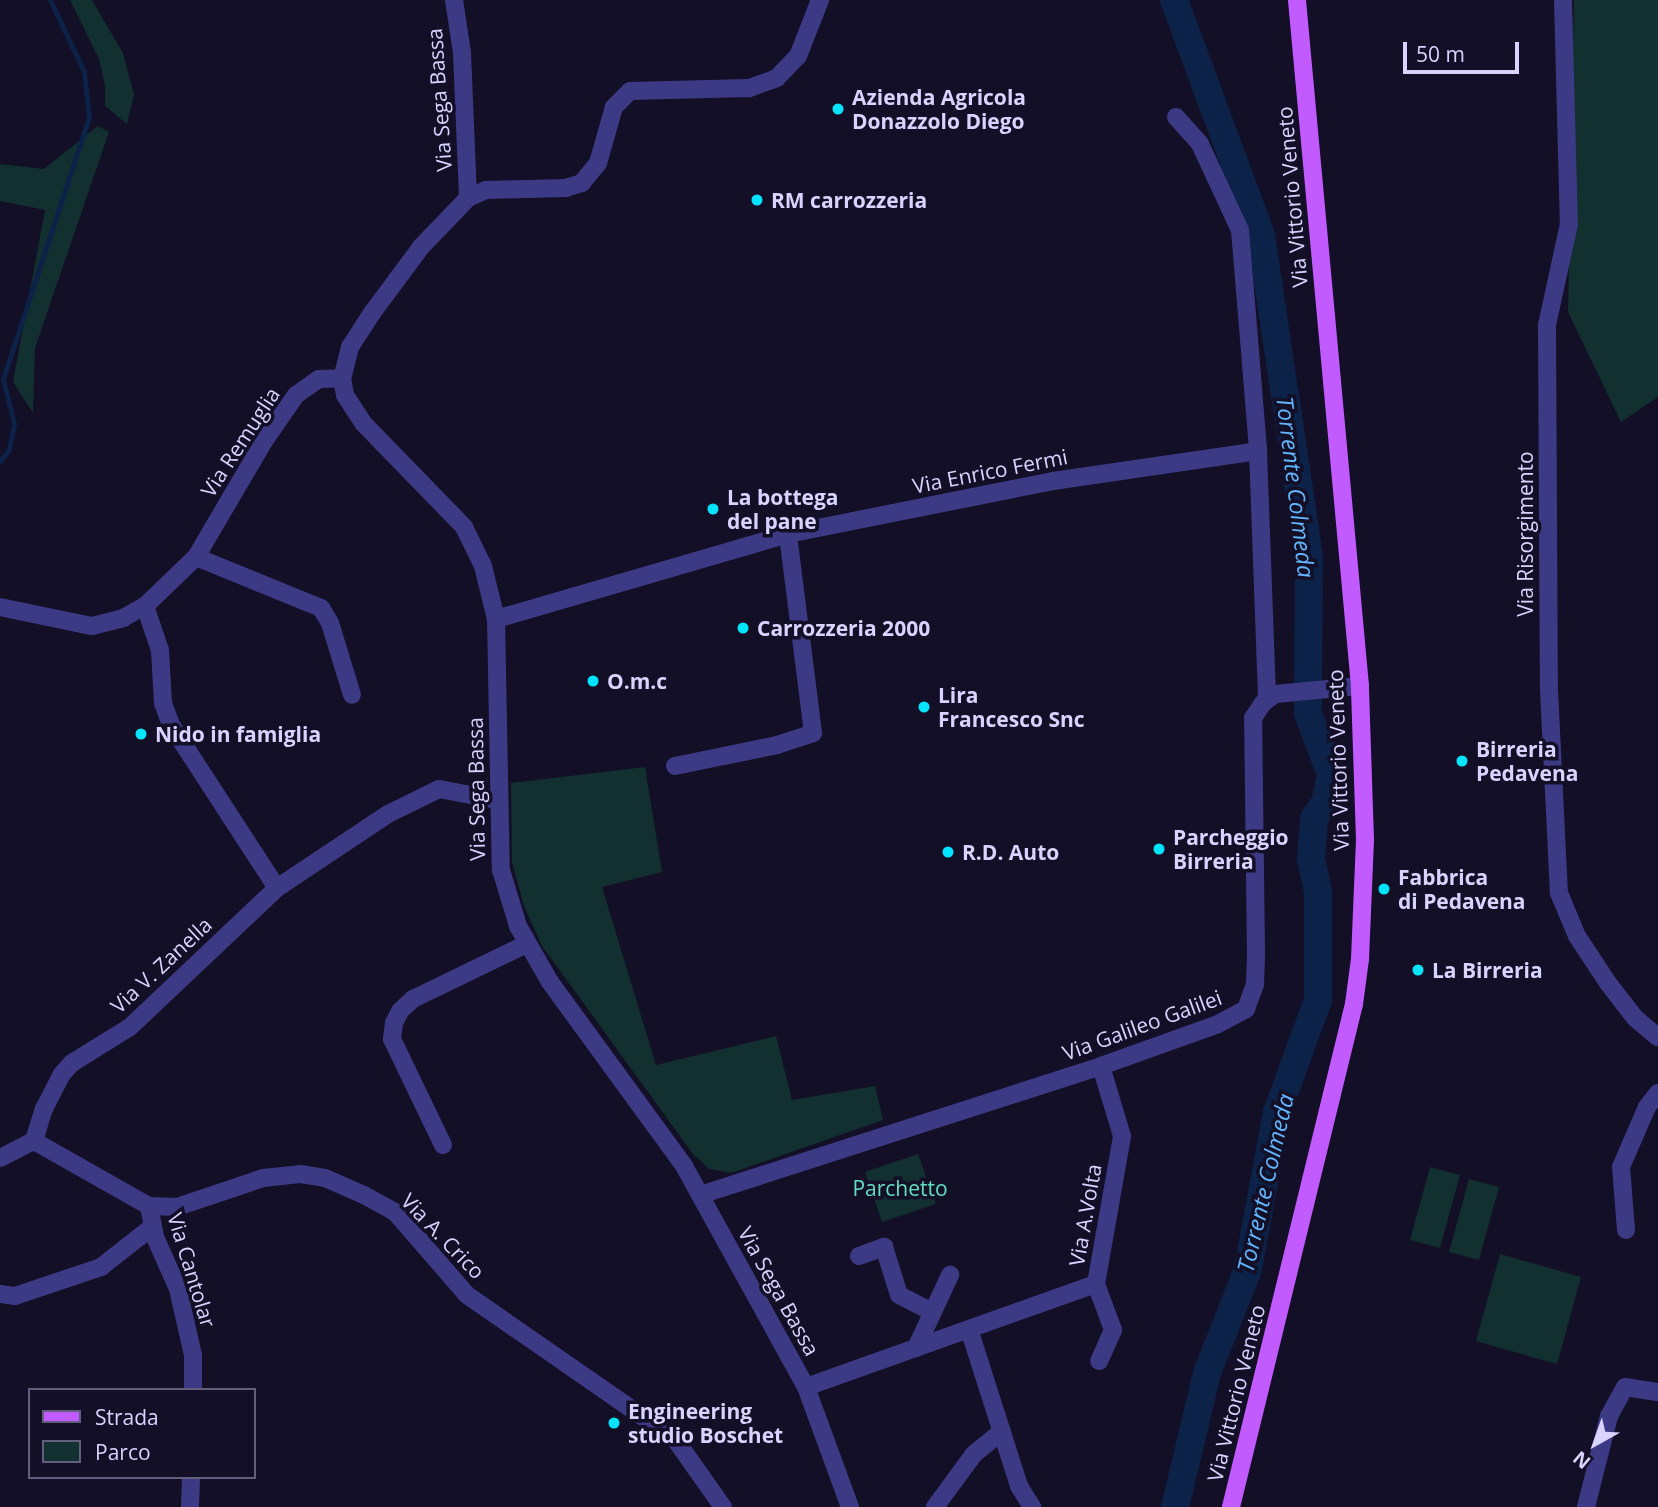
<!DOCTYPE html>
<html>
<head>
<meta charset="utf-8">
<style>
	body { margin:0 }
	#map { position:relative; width:1658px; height:1507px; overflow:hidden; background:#130f26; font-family:"Open Sans",sans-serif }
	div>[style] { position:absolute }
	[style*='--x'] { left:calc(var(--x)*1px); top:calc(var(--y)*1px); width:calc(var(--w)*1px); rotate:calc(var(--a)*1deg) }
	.green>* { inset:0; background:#12302f }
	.stream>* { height:4.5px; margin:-2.25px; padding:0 2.25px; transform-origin:2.25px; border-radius:2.25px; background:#0c2248 }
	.river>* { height:28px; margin:-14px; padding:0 14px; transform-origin:14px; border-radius:14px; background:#0c2248 }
	.minor>* { height:18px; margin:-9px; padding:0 9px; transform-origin:9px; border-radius:9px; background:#3d3a85 }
	.major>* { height:18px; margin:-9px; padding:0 9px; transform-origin:9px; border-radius:9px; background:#c25bff }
	.dots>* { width:19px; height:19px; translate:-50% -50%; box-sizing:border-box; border:4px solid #130f26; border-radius:50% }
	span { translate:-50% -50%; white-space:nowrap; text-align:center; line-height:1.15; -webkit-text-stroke:7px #130f26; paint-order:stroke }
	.poi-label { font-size:21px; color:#d9d4ff; font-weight:700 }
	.left { translate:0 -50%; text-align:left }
	.street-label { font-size:21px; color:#d9d4ff }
	.park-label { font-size:21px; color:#5fe0c0 }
	.water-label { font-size:23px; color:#62b6ff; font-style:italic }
	.legend { position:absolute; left:28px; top:1388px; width:228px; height:91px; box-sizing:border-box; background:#130f26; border:2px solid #625e7d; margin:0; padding:9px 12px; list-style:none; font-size:21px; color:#d9d4ff }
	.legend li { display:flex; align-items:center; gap:14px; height:35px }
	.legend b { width:35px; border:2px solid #625e7d }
	.north { position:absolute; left:1560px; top:1409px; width:70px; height:70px; -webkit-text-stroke:5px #130f26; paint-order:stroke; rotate:220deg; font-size:19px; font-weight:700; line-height:28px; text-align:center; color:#d9d4ff }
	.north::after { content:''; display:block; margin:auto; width:24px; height:32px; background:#d9d4ff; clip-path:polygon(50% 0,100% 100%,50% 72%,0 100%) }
	.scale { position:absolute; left:1403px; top:42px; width:116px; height:32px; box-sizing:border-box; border:4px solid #d9d4ff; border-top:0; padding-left:9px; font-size:21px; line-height:24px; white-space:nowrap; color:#d9d4ff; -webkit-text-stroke:5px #130f26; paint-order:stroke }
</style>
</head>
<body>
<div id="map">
	<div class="green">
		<div style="clip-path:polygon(70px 0,92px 0,123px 53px,134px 95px,127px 124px,105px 106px,105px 86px,99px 59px)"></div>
		<div style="clip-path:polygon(1574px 0,1658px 0,1658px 397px,1621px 422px,1568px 312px)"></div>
		<div style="clip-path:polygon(98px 126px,109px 132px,35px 348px,33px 413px,13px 382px,45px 210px,0 201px,0 164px,44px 169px)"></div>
		<div style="clip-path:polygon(645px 767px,662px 872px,602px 887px,656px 1065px,776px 1036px,792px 1100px,875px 1086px,883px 1120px,731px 1173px,709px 1169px,693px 1154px,542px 946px,524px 906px,512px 862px,511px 783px)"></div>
		<div style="clip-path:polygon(918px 1154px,936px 1204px,882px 1222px,865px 1172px)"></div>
		<div style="clip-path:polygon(1430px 1167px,1460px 1175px,1440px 1248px,1410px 1240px)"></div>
		<div style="clip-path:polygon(1469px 1179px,1499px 1187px,1479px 1260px,1449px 1252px)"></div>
		<div style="clip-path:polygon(1500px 1254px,1581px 1277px,1557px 1364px,1476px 1341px)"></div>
	</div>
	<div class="stream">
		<div style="--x:0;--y:461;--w:14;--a:-51"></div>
		<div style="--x:9;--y:450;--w:26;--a:-79"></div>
		<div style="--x:14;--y:424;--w:46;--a:-103.7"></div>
		<div style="--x:3;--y:379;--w:275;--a:-71.8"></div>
		<div style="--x:89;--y:118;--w:46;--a:-96.2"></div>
		<div style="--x:84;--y:72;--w:80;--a:-115.3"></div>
	</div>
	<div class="river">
		<div style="--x:1174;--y:0;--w:251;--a:69.7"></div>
		<div style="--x:1261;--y:235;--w:325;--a:81.5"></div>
		<div style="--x:1309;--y:556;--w:157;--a:90.4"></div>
		<div style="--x:1308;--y:713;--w:66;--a:69.6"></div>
		<div style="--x:1331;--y:775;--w:29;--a:102"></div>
		<div style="--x:1325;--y:803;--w:19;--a:125"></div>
		<div style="--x:1314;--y:819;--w:40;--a:94.3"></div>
		<div style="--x:1311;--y:859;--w:34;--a:78"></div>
		<div style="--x:1318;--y:892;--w:108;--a:90"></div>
		<div style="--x:1318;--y:1000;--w:119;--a:110.1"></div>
		<div style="--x:1277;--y:1112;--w:160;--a:100.5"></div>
		<div style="--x:1248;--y:1269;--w:112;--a:111.5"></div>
		<div style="--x:1207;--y:1373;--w:138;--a:103.4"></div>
	</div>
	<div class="minor">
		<div style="--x:454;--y:0;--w:54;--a:81.4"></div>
		<div style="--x:462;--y:53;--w:145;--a:87.6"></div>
		<div style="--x:820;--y:0;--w:60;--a:111.4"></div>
		<div style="--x:798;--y:56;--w:30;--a:134"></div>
		<div style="--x:777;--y:78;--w:30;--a:160"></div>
		<div style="--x:749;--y:88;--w:119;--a:178.6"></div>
		<div style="--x:630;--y:91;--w:23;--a:135"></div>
		<div style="--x:614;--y:107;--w:58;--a:105.9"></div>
		<div style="--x:598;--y:163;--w:26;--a:129"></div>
		<div style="--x:582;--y:183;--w:17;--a:163"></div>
		<div style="--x:566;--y:188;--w:80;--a:178.6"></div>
		<div style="--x:486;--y:190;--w:20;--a:156"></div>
		<div style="--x:468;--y:198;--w:68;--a:133.8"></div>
		<div style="--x:421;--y:247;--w:82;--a:126.6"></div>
		<div style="--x:372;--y:313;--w:40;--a:122.9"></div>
		<div style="--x:350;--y:347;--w:32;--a:104"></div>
		<div style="--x:342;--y:378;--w:17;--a:80"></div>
		<div style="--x:345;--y:395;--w:33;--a:57"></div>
		<div style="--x:363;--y:423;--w:145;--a:45.8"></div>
		<div style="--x:464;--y:527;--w:43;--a:64"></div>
		<div style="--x:483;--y:566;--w:55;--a:76.2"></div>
		<div style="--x:496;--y:619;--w:251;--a:88.9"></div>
		<div style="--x:501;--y:870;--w:59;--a:73.1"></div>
		<div style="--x:518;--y:926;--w:64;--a:60.3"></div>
		<div style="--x:550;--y:982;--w:228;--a:53.9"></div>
		<div style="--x:684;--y:1166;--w:252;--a:61.1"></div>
		<div style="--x:806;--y:1387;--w:128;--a:69.9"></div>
		<div style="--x:1563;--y:0;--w:224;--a:88.5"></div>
		<div style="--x:1569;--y:224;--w:103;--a:102.3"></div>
		<div style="--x:1547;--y:325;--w:365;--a:89.7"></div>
		<div style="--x:1549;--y:690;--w:203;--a:87.2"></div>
		<div style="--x:1559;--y:893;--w:47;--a:67.3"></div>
		<div style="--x:1577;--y:936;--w:56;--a:56.6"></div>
		<div style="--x:1608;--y:983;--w:44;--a:52.4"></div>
		<div style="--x:1635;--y:1018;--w:30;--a:40"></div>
		<div style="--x:1176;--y:117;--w:36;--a:48"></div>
		<div style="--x:1200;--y:144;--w:95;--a:65.1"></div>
		<div style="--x:1240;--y:230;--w:222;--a:85.3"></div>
		<div style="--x:1258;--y:451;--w:247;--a:87.9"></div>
		<div style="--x:196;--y:557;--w:135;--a:22.2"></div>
		<div style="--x:321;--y:608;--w:17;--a:59"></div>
		<div style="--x:330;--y:623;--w:75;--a:73"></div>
		<div style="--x:145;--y:606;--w:46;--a:71.2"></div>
		<div style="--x:160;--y:650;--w:53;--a:86.8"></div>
		<div style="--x:163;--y:703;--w:23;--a:70"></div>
		<div style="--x:171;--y:725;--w:194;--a:57"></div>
		<div style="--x:0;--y:607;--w:94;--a:11.7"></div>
		<div style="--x:92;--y:626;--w:32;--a:-14"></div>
		<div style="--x:123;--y:618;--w:25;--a:-29"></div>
		<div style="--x:145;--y:606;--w:71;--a:-43.9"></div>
		<div style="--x:196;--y:557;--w:134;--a:-59.6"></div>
		<div style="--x:264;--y:441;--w:56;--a:-55.2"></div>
		<div style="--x:296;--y:395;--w:28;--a:-35"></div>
		<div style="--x:319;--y:379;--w:23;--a:-2"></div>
		<div style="--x:496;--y:619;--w:304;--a:-16.2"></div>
		<div style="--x:788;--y:534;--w:270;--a:-11.3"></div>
		<div style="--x:1053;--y:481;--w:207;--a:-8.3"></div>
		<div style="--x:675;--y:766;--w:104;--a:-11.6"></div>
		<div style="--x:777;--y:745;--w:38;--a:-18"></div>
		<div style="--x:813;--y:733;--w:201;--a:-97.2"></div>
		<div style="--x:34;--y:1141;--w:132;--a:29.5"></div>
		<div style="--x:149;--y:1206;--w:28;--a:2"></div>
		<div style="--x:177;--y:1207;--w:91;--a:-18.6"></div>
		<div style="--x:263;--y:1178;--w:37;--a:-6"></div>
		<div style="--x:300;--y:1174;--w:25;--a:9"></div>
		<div style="--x:325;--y:1178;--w:43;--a:23.6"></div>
		<div style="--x:364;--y:1195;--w:37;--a:29"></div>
		<div style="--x:396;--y:1213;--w:108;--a:49.1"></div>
		<div style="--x:467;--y:1295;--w:253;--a:34.7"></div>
		<div style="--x:675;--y:1439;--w:83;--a:54.8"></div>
		<div style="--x:34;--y:1141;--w:34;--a:-73"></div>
		<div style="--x:44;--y:1109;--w:39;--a:-63"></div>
		<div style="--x:62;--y:1074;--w:15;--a:-48"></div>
		<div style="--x:72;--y:1063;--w:68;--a:-31.8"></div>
		<div style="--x:130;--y:1027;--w:202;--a:-43.4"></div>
		<div style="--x:277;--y:888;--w:133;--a:-33.7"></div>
		<div style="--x:388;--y:814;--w:57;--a:-26.1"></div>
		<div style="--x:439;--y:789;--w:60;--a:10.6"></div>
		<div style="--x:443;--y:1145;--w:118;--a:-115.7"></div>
		<div style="--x:392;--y:1039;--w:16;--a:-83"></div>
		<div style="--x:394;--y:1023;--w:13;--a:-63"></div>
		<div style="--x:400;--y:1011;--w:18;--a:-43"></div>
		<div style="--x:413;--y:999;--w:127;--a:-25.8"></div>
		<div style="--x:0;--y:1158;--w:38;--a:-27"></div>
		<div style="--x:700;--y:1195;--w:421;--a:-17.8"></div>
		<div style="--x:1101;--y:1066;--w:124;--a:-19.7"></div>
		<div style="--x:1218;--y:1024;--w:32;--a:-28"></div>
		<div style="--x:1246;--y:1009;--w:27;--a:-70"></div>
		<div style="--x:1255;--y:984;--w:30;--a:-88"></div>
		<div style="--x:1256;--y:954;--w:236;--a:-90.7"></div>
		<div style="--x:1253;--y:718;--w:18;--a:-56"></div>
		<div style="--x:1263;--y:703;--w:15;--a:-37"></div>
		<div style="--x:1275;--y:694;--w:85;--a:-5.4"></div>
		<div style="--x:149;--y:1206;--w:32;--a:79"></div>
		<div style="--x:155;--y:1237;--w:57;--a:66.1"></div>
		<div style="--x:178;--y:1289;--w:68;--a:77.2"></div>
		<div style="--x:193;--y:1355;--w:35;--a:90"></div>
		<div style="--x:1626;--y:1230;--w:63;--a:-94.5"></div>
		<div style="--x:1621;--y:1167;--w:65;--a:-66.6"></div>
		<div style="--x:1647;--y:1107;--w:18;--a:-52"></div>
		<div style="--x:859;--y:1256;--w:27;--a:-20"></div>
		<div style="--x:884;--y:1247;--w:50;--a:72.6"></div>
		<div style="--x:899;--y:1295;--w:38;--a:27"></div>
		<div style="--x:1096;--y:1284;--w:49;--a:69.7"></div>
		<div style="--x:1113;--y:1330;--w:34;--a:114"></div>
		<div style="--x:0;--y:1294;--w:15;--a:8"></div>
		<div style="--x:15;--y:1296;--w:91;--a:-18.6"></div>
		<div style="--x:101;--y:1267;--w:65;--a:-38.1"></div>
		<div style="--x:969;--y:1329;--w:165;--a:72.3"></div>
		<div style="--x:1019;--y:1486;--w:25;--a:58"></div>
		<div style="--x:916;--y:1348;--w:81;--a:-65"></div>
		<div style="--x:806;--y:1387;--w:308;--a:-19.6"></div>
		<div style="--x:1096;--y:1284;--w:150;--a:-80"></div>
		<div style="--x:1122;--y:1136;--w:73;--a:-106.7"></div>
		<div style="--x:190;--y:1507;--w:30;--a:-88"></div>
		<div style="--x:935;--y:1507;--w:66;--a:-53.7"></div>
		<div style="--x:974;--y:1454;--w:36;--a:-39"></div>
		<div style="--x:1586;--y:1507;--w:94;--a:-75.8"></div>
		<div style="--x:1609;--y:1416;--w:33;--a:-61"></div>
		<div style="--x:1625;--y:1387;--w:33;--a:9"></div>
	</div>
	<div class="major">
		<div style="--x:1231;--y:1507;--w:518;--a:-76.26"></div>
		<div style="--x:1354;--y:1004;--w:45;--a:-82.4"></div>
		<div style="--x:1360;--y:959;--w:119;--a:-87.6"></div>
		<div style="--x:1365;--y:840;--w:154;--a:-91.9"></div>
		<div style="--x:1360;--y:686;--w:689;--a:-95.25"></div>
	</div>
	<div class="dots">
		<div style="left:838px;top:109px;background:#00e5ff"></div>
		<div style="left:757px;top:200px;background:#00e5ff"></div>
		<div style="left:713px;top:509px;background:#00e5ff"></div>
		<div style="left:743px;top:628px;background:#00e5ff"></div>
		<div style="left:593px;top:681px;background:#00e5ff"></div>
		<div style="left:924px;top:707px;background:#00e5ff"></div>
		<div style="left:141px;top:734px;background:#00e5ff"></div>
		<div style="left:1462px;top:761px;background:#00e5ff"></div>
		<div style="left:1159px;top:849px;background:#00e5ff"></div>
		<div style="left:948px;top:852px;background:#00e5ff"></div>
		<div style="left:1384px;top:889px;background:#00e5ff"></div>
		<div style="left:1418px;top:970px;background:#00e5ff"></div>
		<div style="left:614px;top:1423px;background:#00e5ff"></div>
	</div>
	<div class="poi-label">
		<span class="left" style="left:852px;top:109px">Azienda Agricola<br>Donazzolo Diego</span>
		<span class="left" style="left:771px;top:200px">RM carrozzeria</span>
		<span class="left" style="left:727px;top:509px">La bottega<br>del pane</span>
		<span class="left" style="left:757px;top:628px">Carrozzeria 2000</span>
		<span class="left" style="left:607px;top:681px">O.m.c</span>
		<span class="left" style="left:938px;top:707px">Lira<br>Francesco Snc</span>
		<span class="left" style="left:155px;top:734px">Nido in famiglia</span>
		<span class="left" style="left:1476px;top:761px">Birreria<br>Pedavena</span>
		<span class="left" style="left:1173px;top:849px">Parcheggio<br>Birreria</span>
		<span class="left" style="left:962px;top:852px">R.D. Auto</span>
		<span class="left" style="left:1398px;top:889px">Fabbrica<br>di Pedavena</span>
		<span class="left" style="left:1432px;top:970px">La Birreria</span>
		<span class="left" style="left:628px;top:1423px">Engineering<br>studio Boschet</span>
	</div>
	<div class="street-label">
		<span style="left:439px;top:100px;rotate:-94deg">Via Sega Bassa</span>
		<span style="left:1292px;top:197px;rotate:-95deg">Via Vittorio Veneto</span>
		<span style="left:240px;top:442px;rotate:-57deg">Via Remuglia</span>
		<span style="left:990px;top:471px;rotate:-11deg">Via Enrico Fermi</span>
		<span style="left:1525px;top:534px;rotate:-90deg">Via Risorgimento</span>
		<span style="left:1338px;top:760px;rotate:-92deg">Via Vittorio Veneto</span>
		<span style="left:476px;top:789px;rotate:-91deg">Via Sega Bassa</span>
		<span style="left:161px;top:965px;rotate:-43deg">Via V. Zanella</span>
		<span style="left:1142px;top:1025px;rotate:-20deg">Via Galileo Galilei</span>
		<span style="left:1085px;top:1215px;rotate:-80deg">Via A.Volta</span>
		<span style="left:443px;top:1236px;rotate:46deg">Via A. Crico</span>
		<span style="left:192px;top:1270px;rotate:73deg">Via Cantolar</span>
		<span style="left:779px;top:1291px;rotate:61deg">Via Sega Bassa</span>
		<span style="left:1236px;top:1393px;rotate:-76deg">Via Vittorio Veneto</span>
	</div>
	<div class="park-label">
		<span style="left:900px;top:1188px">Parchetto</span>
	</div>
	<div class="water-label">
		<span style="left:1296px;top:487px;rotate:83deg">Torrente Colmeda</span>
		<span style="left:1265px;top:1183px;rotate:-77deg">Torrente Colmeda</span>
	</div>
	<ul class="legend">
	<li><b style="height:9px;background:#c25bff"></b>Strada</li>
	<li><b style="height:19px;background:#12302f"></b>Parco</li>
	</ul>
	<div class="north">N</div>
	<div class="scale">50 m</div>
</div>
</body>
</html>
